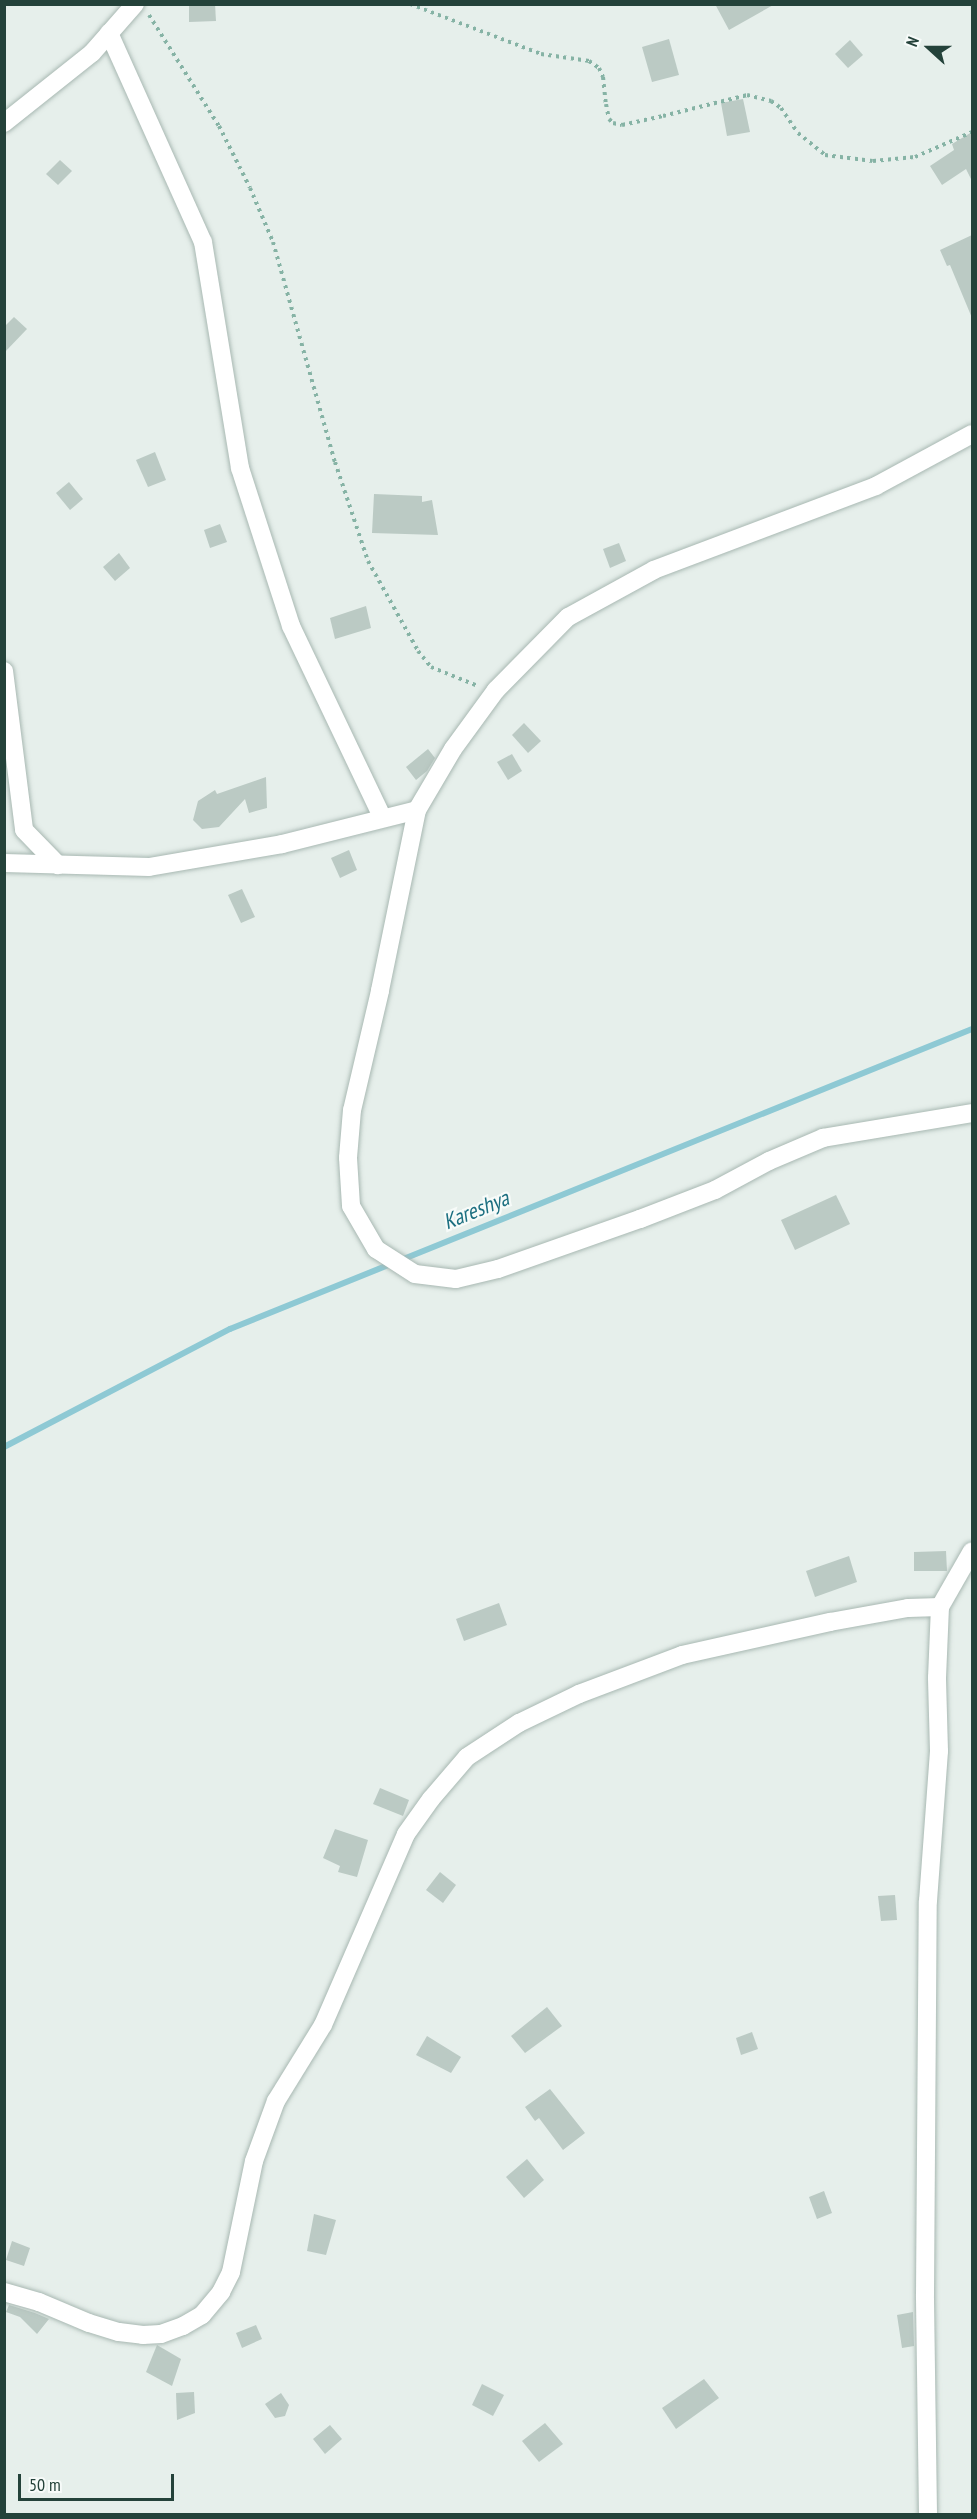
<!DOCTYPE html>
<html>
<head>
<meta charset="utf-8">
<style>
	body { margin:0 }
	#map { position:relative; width:977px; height:2519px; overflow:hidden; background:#e6efeb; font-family:"PT Sans Narrow",sans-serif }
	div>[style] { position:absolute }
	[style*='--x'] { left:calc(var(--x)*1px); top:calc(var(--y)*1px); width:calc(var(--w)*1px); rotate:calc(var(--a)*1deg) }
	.stream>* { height:6px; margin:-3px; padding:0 3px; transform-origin:3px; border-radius:3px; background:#8ec9d4 }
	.building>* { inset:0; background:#bbcac4 }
	.path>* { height:4px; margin-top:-2px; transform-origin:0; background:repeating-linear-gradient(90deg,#86b3a5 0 3px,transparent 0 7.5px) }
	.roads { filter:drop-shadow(0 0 2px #a8b8b2) drop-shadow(0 0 2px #a8b8b2) }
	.minor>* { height:18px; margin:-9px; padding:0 9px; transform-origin:9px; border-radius:9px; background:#fff }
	span { translate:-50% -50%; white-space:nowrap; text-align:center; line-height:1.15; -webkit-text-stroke:4.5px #f7fbf9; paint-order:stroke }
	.water-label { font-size:22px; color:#1c6f80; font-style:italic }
	.frame { position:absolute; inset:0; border:6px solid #24423a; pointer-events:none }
	.north { position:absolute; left:899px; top:18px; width:60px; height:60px; -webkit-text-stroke:4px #f7fbf9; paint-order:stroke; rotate:291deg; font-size:16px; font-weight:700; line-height:24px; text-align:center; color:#24423a }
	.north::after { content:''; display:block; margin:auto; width:21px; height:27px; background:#24423a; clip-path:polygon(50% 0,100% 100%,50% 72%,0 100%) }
	.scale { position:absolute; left:18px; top:2474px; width:156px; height:27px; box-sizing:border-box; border:3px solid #24423a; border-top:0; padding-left:8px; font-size:18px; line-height:21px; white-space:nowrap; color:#24423a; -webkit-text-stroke:4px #f7fbf9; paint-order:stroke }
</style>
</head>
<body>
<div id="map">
	<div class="stream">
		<div style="--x:401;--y:1260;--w:616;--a:-22.03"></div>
		<div style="--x:4;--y:1447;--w:255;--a:-27.6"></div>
		<div style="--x:230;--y:1329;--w:174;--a:-22"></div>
	</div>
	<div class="building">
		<div style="clip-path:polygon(189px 4px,215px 4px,216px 21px,189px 22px)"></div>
		<div style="clip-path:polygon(715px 4px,775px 4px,729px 30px)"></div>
		<div style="clip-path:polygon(669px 39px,679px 75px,652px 82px,642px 47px)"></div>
		<div style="clip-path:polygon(850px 40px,863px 55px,848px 68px,835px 54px)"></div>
		<div style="clip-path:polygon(743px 99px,750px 132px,727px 136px,721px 103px)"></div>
		<div style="clip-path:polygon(972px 132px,972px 181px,966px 169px,942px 185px,930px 166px,954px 150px,952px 144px)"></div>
		<div style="clip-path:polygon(60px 160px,72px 171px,58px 185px,46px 174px)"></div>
		<div style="clip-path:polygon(972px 235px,972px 318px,950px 265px,947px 266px,940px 250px)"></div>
		<div style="clip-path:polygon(14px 317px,27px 329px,4px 353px,4px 327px)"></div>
		<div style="clip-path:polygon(155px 452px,166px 480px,148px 487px,136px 460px)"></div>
		<div style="clip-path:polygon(69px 482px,83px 499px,70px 510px,56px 493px)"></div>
		<div style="clip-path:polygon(374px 494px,422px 496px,422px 502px,432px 500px,438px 535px,372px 533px)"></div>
		<div style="clip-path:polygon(220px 524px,227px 542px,210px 548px,204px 530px)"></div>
		<div style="clip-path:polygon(619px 543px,626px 561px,610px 568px,603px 549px)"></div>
		<div style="clip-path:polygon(119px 553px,130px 568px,115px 581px,103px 567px)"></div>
		<div style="clip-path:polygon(366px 606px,371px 628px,335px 639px,330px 618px)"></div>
		<div style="clip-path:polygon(524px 723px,541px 741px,528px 753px,512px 735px)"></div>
		<div style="clip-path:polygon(428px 749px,435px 758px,427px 771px,416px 780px,406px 767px)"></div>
		<div style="clip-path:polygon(512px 754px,522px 771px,508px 780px,497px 762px)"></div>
		<div style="clip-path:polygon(266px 777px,267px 808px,249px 813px,245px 799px,219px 827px,202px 829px,193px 820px,198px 801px,215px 790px,217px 794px)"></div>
		<div style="clip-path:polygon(349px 850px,357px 870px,340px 878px,331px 858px)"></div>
		<div style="clip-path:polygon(242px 889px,255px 917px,241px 923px,228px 895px)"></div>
		<div style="clip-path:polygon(836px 1195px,850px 1224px,795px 1250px,781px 1220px)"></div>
		<div style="clip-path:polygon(946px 1551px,947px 1571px,914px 1571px,914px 1552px)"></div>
		<div style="clip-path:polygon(849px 1556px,857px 1582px,815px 1597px,806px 1571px)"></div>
		<div style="clip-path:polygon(499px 1603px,507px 1625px,464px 1641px,456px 1619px)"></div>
		<div style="clip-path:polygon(380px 1788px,409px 1800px,403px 1816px,373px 1804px)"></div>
		<div style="clip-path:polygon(335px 1829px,368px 1840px,357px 1877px,338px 1872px,340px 1866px,323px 1858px)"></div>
		<div style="clip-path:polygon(440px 1872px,456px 1885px,443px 1903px,426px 1890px)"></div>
		<div style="clip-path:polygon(895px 1895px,897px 1920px,881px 1921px,878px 1896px)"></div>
		<div style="clip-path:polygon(547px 2007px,562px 2026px,525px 2053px,511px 2036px)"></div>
		<div style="clip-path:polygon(752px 2032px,758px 2049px,741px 2055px,736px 2038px)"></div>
		<div style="clip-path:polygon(427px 2036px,461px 2057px,451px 2073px,416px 2055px)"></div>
		<div style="clip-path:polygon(550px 2089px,585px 2133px,563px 2150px,539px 2118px,535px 2121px,525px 2107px)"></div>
		<div style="clip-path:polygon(527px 2159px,544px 2180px,524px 2198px,506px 2177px)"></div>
		<div style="clip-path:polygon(824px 2191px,832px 2213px,817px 2219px,809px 2197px)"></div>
		<div style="clip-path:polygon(314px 2214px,336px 2220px,326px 2255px,307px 2251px)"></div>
		<div style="clip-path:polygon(12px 2241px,30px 2248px,24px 2266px,6px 2260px)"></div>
		<div style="clip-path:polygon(9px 2305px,35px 2313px,49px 2319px,37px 2334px,20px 2317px,6px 2312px)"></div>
		<div style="clip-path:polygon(913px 2312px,914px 2346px,902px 2348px,897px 2315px)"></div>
		<div style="clip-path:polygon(256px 2325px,262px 2339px,242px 2348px,236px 2333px)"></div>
		<div style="clip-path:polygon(157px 2345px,181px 2359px,172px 2386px,146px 2372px)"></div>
		<div style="clip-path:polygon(704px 2379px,719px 2398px,676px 2429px,662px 2408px)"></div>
		<div style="clip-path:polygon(482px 2384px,504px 2395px,493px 2416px,472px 2405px)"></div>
		<div style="clip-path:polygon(194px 2392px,195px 2413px,177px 2420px,176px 2393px)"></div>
		<div style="clip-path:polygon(281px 2393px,289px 2405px,285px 2416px,275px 2418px,265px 2404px)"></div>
		<div style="clip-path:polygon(545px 2423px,563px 2444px,539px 2462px,522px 2441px)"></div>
		<div style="clip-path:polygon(330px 2425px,342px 2439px,325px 2454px,313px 2439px)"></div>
	</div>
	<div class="path">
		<div style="--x:410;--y:4;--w:140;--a:20.9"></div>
		<div style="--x:541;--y:54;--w:49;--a:8.3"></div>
		<div style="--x:589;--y:61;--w:12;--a:35"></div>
		<div style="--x:599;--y:68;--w:10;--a:66"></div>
		<div style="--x:603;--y:77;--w:27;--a:84"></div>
		<div style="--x:606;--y:104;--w:15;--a:79"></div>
		<div style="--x:609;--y:119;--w:6;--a:45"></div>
		<div style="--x:613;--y:123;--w:9;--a:13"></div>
		<div style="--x:622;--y:125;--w:42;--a:-12.4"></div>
		<div style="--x:663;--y:116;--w:87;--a:-14"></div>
		<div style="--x:747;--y:95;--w:25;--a:14"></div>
		<div style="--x:771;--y:101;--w:12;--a:35"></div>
		<div style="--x:781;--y:108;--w:30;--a:56"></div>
		<div style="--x:798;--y:133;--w:35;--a:39"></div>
		<div style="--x:825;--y:155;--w:48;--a:7.1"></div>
		<div style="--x:873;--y:161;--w:42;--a:-5.4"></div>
		<div style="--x:915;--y:157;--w:62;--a:-23.7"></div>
		<div style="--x:149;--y:15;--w:131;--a:57.8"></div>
		<div style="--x:219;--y:126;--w:69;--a:63.4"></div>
		<div style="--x:250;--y:188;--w:59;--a:66.9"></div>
		<div style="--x:273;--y:242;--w:229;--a:74.3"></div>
		<div style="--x:335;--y:462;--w:104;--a:71.6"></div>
		<div style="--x:368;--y:561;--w:103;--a:60.9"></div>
		<div style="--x:418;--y:651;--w:21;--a:51"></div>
		<div style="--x:431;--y:667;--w:51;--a:22"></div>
	</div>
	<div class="roads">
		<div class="minor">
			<div style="--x:109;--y:33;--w:229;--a:65.8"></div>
			<div style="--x:203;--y:242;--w:229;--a:80.7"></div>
			<div style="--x:240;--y:468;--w:166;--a:72.1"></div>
			<div style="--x:291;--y:626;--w:212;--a:64.5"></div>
			<div style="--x:4;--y:123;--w:112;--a:-38.5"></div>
			<div style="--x:92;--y:53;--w:65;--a:-48.7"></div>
			<div style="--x:972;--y:434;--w:109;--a:151.6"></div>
			<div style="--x:876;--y:486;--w:237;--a:159.3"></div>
			<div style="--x:654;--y:570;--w:98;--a:151.3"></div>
			<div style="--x:568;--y:617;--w:103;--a:134.6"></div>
			<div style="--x:496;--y:690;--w:73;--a:126.1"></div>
			<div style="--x:453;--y:749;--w:71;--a:120.5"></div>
			<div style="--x:417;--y:810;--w:185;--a:101.6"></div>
			<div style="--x:380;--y:991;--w:122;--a:103.2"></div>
			<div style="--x:352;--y:1110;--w:48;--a:94.8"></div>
			<div style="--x:348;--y:1158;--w:48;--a:86.4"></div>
			<div style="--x:351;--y:1206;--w:50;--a:59.8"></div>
			<div style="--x:376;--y:1249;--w:46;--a:32.7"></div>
			<div style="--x:415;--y:1274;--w:41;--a:7"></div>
			<div style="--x:456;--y:1279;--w:43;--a:-13.4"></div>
			<div style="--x:498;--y:1269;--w:151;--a:-19.4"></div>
			<div style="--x:640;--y:1219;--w:80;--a:-21.1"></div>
			<div style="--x:715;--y:1190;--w:61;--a:-28.2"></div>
			<div style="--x:769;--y:1161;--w:59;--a:-23.1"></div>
			<div style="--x:823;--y:1138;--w:151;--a:-9.5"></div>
			<div style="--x:4;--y:671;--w:160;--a:82.8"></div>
			<div style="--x:24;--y:830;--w:49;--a:45.8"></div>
			<div style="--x:4;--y:863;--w:145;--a:1.6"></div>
			<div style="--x:149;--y:867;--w:135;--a:-9.8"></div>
			<div style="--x:282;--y:844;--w:139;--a:-14.1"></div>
			<div style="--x:4;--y:2292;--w:36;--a:16"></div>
			<div style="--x:39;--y:2302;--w:54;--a:22.8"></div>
			<div style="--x:89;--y:2323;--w:31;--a:17"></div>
			<div style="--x:119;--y:2332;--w:24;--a:7"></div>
			<div style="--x:143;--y:2335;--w:18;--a:-3"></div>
			<div style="--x:161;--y:2334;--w:23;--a:-20"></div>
			<div style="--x:183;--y:2326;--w:22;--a:-30"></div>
			<div style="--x:202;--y:2315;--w:30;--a:-50"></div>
			<div style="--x:221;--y:2292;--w:22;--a:-63"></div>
			<div style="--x:231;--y:2272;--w:113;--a:-78.3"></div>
			<div style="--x:254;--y:2161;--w:64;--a:-69.9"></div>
			<div style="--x:276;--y:2101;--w:89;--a:-58.3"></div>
			<div style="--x:323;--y:2025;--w:208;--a:-66.5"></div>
			<div style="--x:406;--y:1834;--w:43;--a:-54.5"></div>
			<div style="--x:431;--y:1799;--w:55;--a:-49.4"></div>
			<div style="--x:467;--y:1757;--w:62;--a:-33.2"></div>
			<div style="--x:519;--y:1723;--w:67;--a:-25.8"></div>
			<div style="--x:579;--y:1694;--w:110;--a:-20.7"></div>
			<div style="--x:682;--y:1655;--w:152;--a:-12.6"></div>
			<div style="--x:830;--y:1622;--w:79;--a:-10.2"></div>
			<div style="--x:908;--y:1608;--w:32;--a:-2"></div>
			<div style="--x:928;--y:2514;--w:220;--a:-90.8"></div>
			<div style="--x:925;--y:2294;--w:393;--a:-89.6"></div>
			<div style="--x:928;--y:1901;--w:150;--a:-85.8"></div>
			<div style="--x:939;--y:1751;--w:73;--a:-91.6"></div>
			<div style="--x:937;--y:1678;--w:71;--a:-87.6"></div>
			<div style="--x:940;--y:1607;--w:64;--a:-60.3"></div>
		</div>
	</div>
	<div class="water-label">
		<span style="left:476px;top:1210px;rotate:-22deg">Kareshya</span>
	</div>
	<div class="frame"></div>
	<div class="north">N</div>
	<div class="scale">50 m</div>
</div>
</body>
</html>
